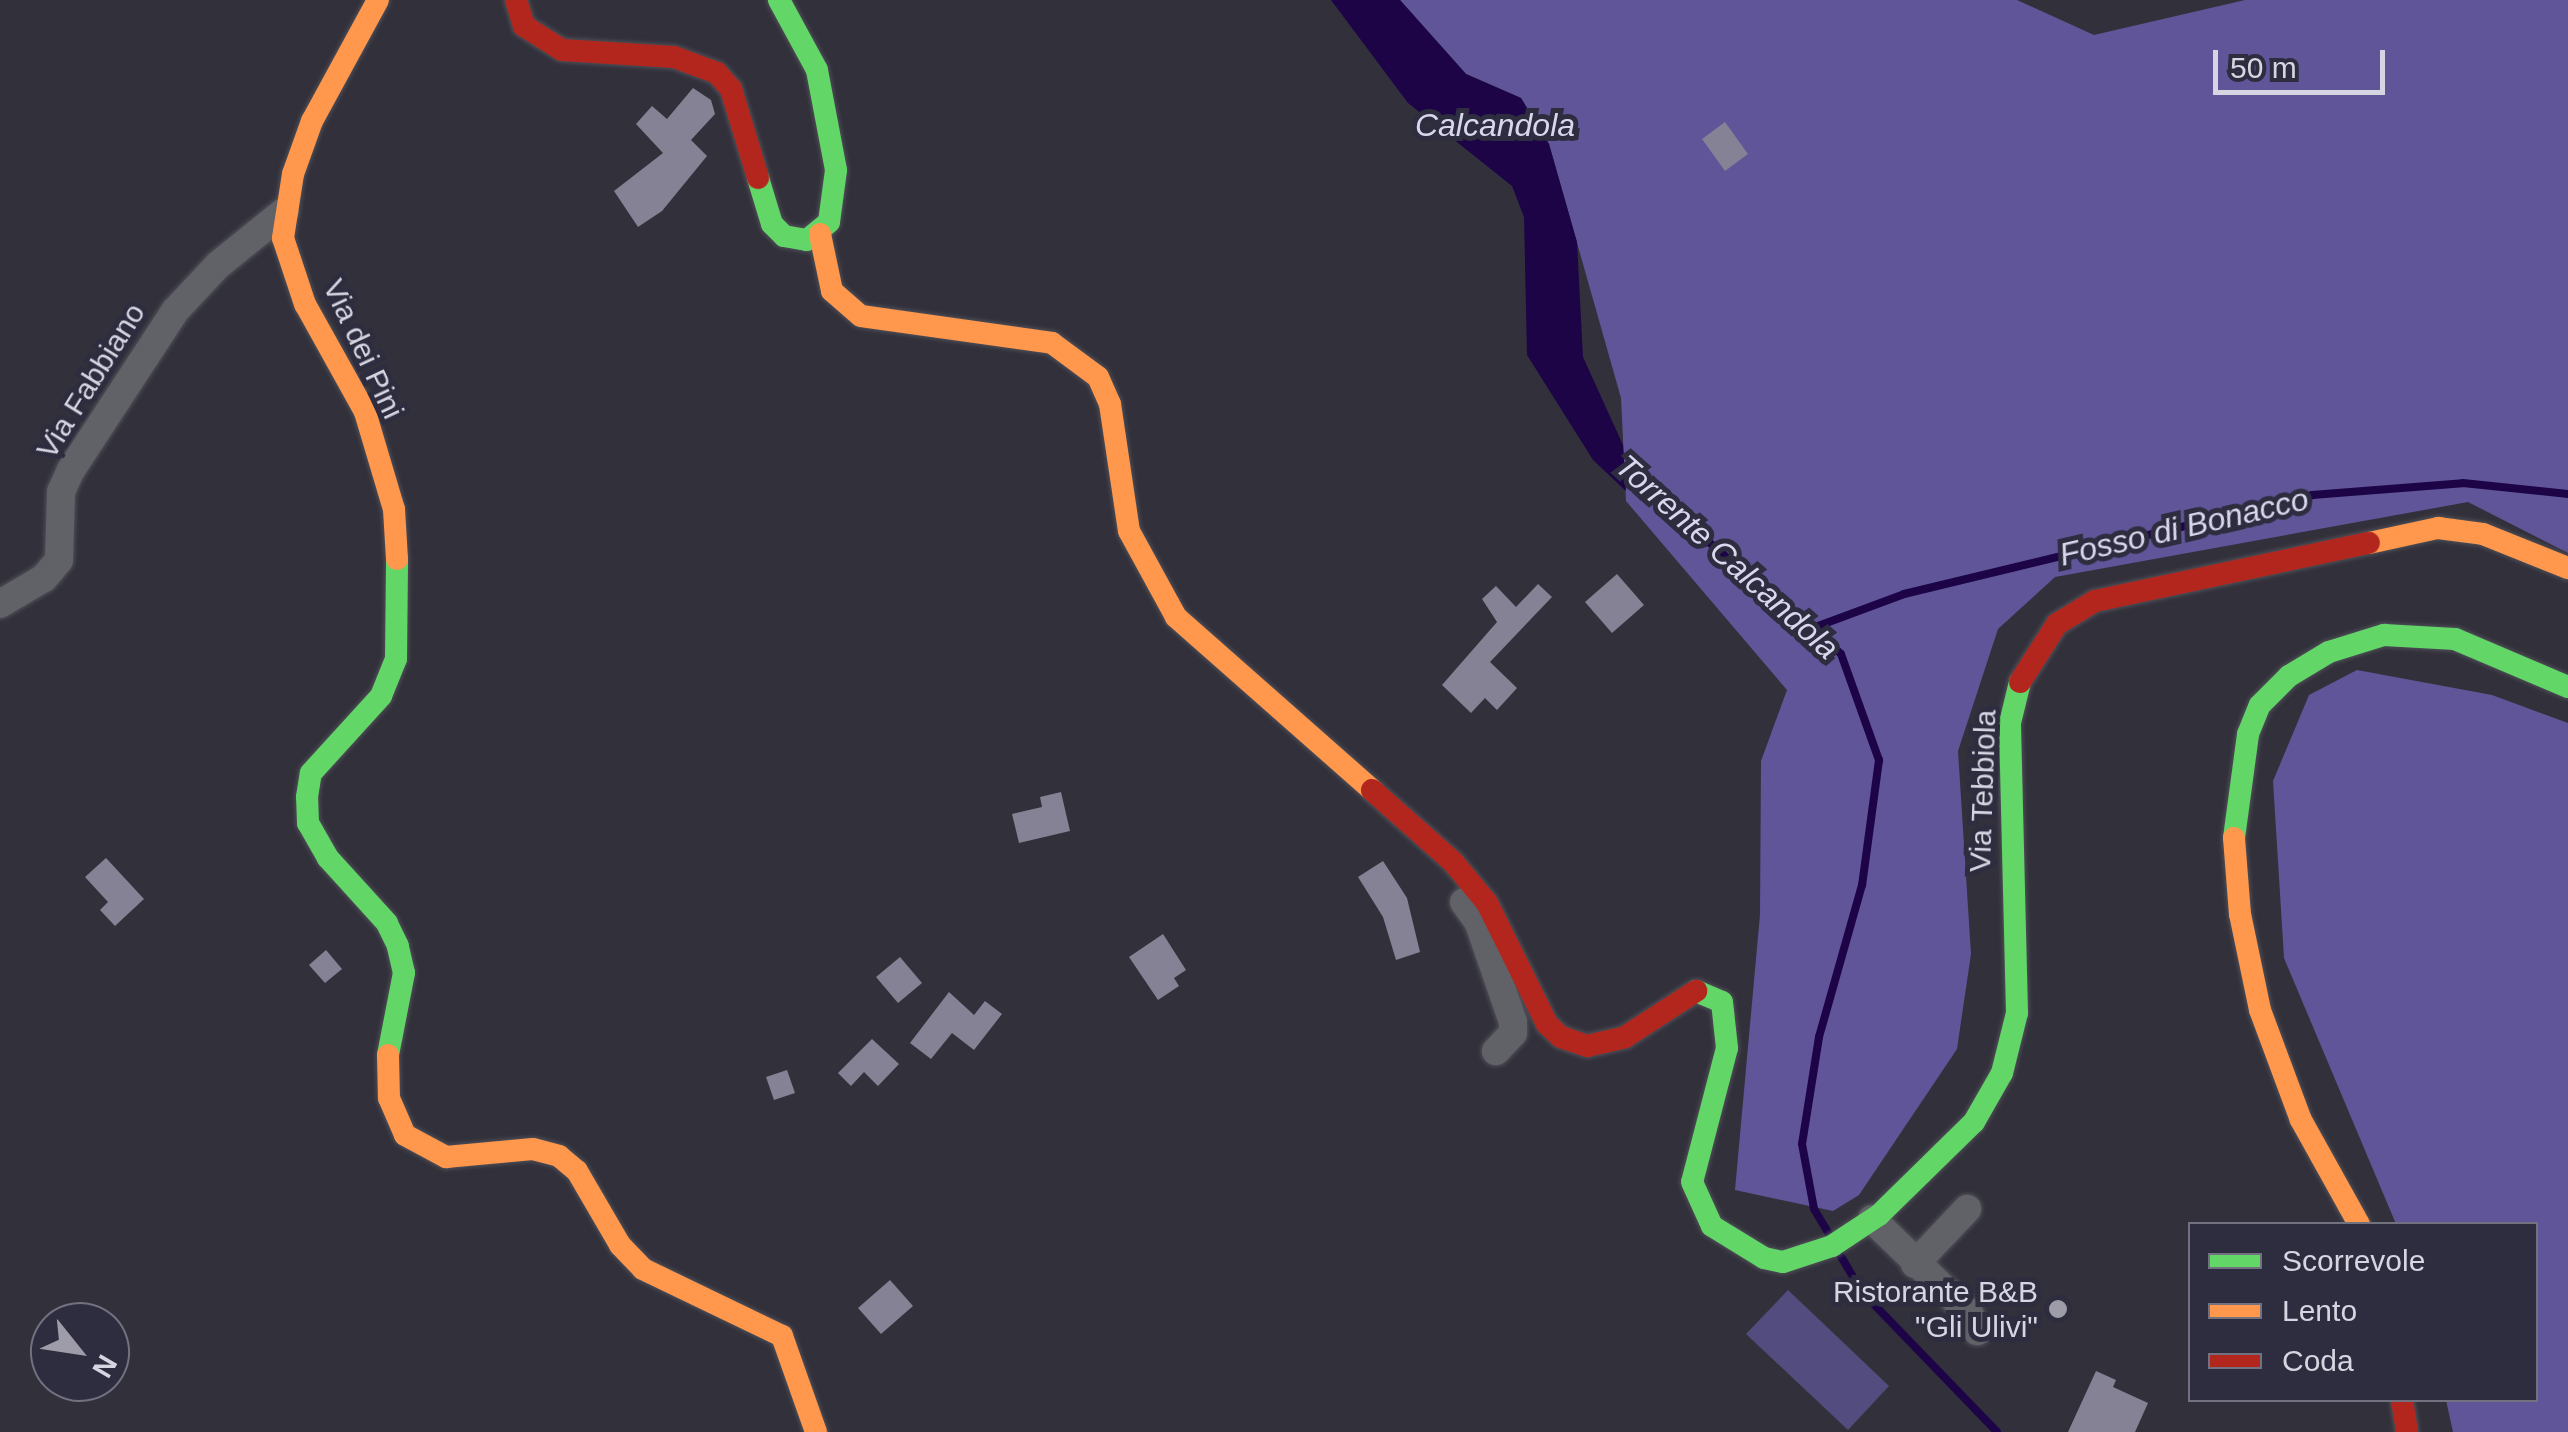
<!DOCTYPE html>
<html>
<head>
<meta charset="utf-8">
<style>
	body { margin:0 }
	#map { position:relative; width:2568px; height:1432px; overflow:hidden; background:#32313b; font-family:Arial,sans-serif }
	div>[style] { position:absolute }
	[style*='--x'] { left:calc(var(--x)*1px); top:calc(var(--y)*1px); width:calc(var(--w)*1px); rotate:calc(var(--a)*1deg) }
	.green>* { inset:0; background:#534c7f }
	.forest>* { inset:0; background:#605599 }
	.water>* { inset:0; background:#1c0447 }
	.stream>* { height:8px; margin:-4px; padding:0 4px; transform-origin:4px; border-radius:4px; background:#1c0447 }
	.building>* { inset:0; background:#848294 }
	.roads { filter:drop-shadow(0 0 2px #4f4f58) drop-shadow(0 0 2px #4f4f58) }
	.street>* { height:28px; margin:-14px; padding:0 14px; transform-origin:14px; border-radius:14px; background:#616168 }
	.fast>* { height:22px; margin:-11px; padding:0 11px; transform-origin:11px; border-radius:11px; background:#63d668 }
	.slow>* { height:22px; margin:-11px; padding:0 11px; transform-origin:11px; border-radius:11px; background:#ff974d }
	.jam>* { height:22px; margin:-11px; padding:0 11px; transform-origin:11px; border-radius:11px; background:#b3261e }
	.dots>* { width:28px; height:28px; translate:-50% -50%; box-sizing:border-box; border:5px solid #2e2d3f; border-radius:50% }
	span { translate:-50% -50%; white-space:nowrap; text-align:center; line-height:1.15; -webkit-text-stroke:10px #2e2d3f; paint-order:stroke }
	.street-label { font-size:30px; color:#d6d6e2 }
	.poi-label { font-size:30px; color:#d6d6e2 }
	.right { translate:-100% -50%; text-align:right }
	.water-label { font-size:32px; color:#d8d7ed; font-style:italic }
	.legend { position:absolute; left:2188px; top:1222px; width:350px; height:180px; box-sizing:border-box; background:#2e2d3f; border:2px solid #717180; margin:0; padding:12px 18px; list-style:none; font-size:30px; color:#d6d6e2 }
	.legend li { display:flex; align-items:center; gap:20px; height:50px }
	.legend b { width:50px; border:2px solid #717180 }
	.north { position:absolute; left:30px; top:1302px; width:100px; height:100px; box-sizing:border-box; background:#2e2d3f; border:2px solid #717180; border-radius:50%; rotate:120deg; font-size:28px; font-weight:700; line-height:40px; text-align:center; color:#d6d6e2 }
	.north::after { content:''; display:block; margin:auto; width:35px; height:45px; background:#9d9ca8; clip-path:polygon(50% 0,100% 100%,50% 72%,0 100%) }
	.scale { position:absolute; left:2213px; top:50px; width:172px; height:45px; box-sizing:border-box; border:5px solid #d6d6e2; border-top:0; padding-left:12px; font-size:30px; line-height:35px; white-space:nowrap; color:#d6d6e2; -webkit-text-stroke:8px #2e2d3f; paint-order:stroke }
</style>
</head>
<body>
<div id="map">
	<div class="green">
		<div style="clip-path:polygon(1788px 1290px,1889px 1386px,1848px 1430px,1746px 1334px)"></div>
	</div>
	<div class="forest">
		<div style="clip-path:polygon(1400px 0,2017px 0,2094px 35px,2245px 0,2568px 0,2568px 553px,2468px 502px,2055px 577px,1998px 629px,1958px 751px,1971px 954px,1957px 1049px,1859px 1195px,1833px 1211px,1735px 1190px,1760px 915px,1761px 761px,1787px 690px,1626px 501px,1621px 398px,1549px 144px,1521px 98px,1466px 74px)"></div>
		<div style="clip-path:polygon(2357px 670px,2492px 695px,2568px 723px,2568px 1432px,2453px 1432px,2446px 1400px,2536px 1400px,2536px 1224px,2396px 1224px,2284px 958px,2273px 781px,2309px 695px)"></div>
	</div>
	<div class="water">
		<div style="clip-path:polygon(1331px 0,1400px 0,1466px 74px,1521px 98px,1549px 144px,1577px 242px,1583px 357px,1623px 445px,1626px 491px,1593px 460px,1527px 355px,1524px 217px,1512px 186px,1408px 103px)"></div>
	</div>
	<div class="stream">
		<div style="--x:1620;--y:467;--w:289;--a:40.2"></div>
		<div style="--x:1841;--y:654;--w:113;--a:70.3"></div>
		<div style="--x:1879;--y:760;--w:126;--a:97.7"></div>
		<div style="--x:1862;--y:885;--w:158;--a:105.8"></div>
		<div style="--x:1819;--y:1037;--w:108;--a:99"></div>
		<div style="--x:1802;--y:1144;--w:66;--a:79.5"></div>
		<div style="--x:1814;--y:1209;--w:31;--a:59"></div>
		<div style="--x:1810;--y:629;--w:100;--a:-20.4"></div>
		<div style="--x:1904;--y:594;--w:420;--a:-13.6"></div>
		<div style="--x:2312;--y:495;--w:151;--a:-4.5"></div>
		<div style="--x:2463;--y:483;--w:106;--a:6"></div>
		<div style="--x:1839;--y:1253;--w:45;--a:59.5"></div>
		<div style="--x:1862;--y:1292;--w:194;--a:46"></div>
	</div>
	<div class="building">
		<div style="clip-path:polygon(693px 88px,711px 100px,715px 114px,691px 140px,707px 156px,662px 211px,638px 227px,614px 191px,663px 153px,636px 124px,652px 106px,667px 119px)"></div>
		<div style="clip-path:polygon(1725px 122px,1748px 154px,1725px 171px,1702px 139px)"></div>
		<div style="clip-path:polygon(1617px 574px,1644px 605px,1612px 633px,1585px 602px)"></div>
		<div style="clip-path:polygon(1538px 584px,1552px 597px,1490px 662px,1517px 688px,1497px 710px,1485px 698px,1471px 713px,1442px 685px,1497px 622px,1482px 599px,1496px 586px,1516px 607px)"></div>
		<div style="clip-path:polygon(1061px 792px,1070px 831px,1019px 843px,1012px 814px,1042px 807px,1040px 797px)"></div>
		<div style="clip-path:polygon(106px 858px,144px 899px,115px 926px,100px 910px,108px 902px,85px 877px)"></div>
		<div style="clip-path:polygon(1383px 861px,1407px 898px,1420px 952px,1396px 960px,1383px 917px,1358px 877px)"></div>
		<div style="clip-path:polygon(1163px 934px,1186px 970px,1174px 978px,1179px 986px,1158px 1000px,1129px 957px)"></div>
		<div style="clip-path:polygon(326px 950px,342px 969px,325px 983px,309px 965px)"></div>
		<div style="clip-path:polygon(900px 957px,922px 983px,898px 1003px,876px 977px)"></div>
		<div style="clip-path:polygon(949px 992px,974px 1015px,985px 1001px,1002px 1014px,974px 1050px,952px 1033px,931px 1059px,910px 1043px)"></div>
		<div style="clip-path:polygon(872px 1039px,899px 1064px,878px 1086px,864px 1072px,851px 1086px,838px 1073px)"></div>
		<div style="clip-path:polygon(787px 1070px,795px 1093px,774px 1100px,766px 1077px)"></div>
		<div style="clip-path:polygon(890px 1280px,913px 1306px,881px 1334px,858px 1308px)"></div>
		<div style="clip-path:polygon(2096px 1371px,2116px 1380px,2113px 1387px,2148px 1403px,2135px 1432px,2068px 1432px)"></div>
	</div>
	<div class="roads">
		<div class="street">
			<div style="--x:0;--y:604;--w:51;--a:-30.6"></div>
			<div style="--x:44;--y:578;--w:23;--a:-50"></div>
			<div style="--x:59;--y:560;--w:68;--a:-88.3"></div>
			<div style="--x:61;--y:492;--w:24;--a:-66"></div>
			<div style="--x:71;--y:470;--w:190;--a:-56.8"></div>
			<div style="--x:175;--y:311;--w:63;--a:-46.9"></div>
			<div style="--x:218;--y:265;--w:86;--a:-38.9"></div>
			<div style="--x:1464;--y:902;--w:24;--a:54"></div>
			<div style="--x:1478;--y:921;--w:107;--a:70.9"></div>
			<div style="--x:1513;--y:1022;--w:11;--a:90"></div>
			<div style="--x:1513;--y:1033;--w:25;--a:133"></div>
			<div style="--x:1872;--y:1219;--w:135;--a:44.1"></div>
			<div style="--x:1969;--y:1313;--w:20;--a:66"></div>
			<div style="--x:1915;--y:1264;--w:76;--a:-46.6"></div>
		</div>
		<div class="fast">
			<div style="--x:758;--y:178;--w:48;--a:73.1"></div>
			<div style="--x:772;--y:224;--w:17;--a:45"></div>
			<div style="--x:784;--y:236;--w:23;--a:10"></div>
			<div style="--x:807;--y:240;--w:28;--a:-39"></div>
			<div style="--x:829;--y:222;--w:52;--a:-82.3"></div>
			<div style="--x:836;--y:170;--w:102;--a:-100.8"></div>
			<div style="--x:817;--y:70;--w:80;--a:-118.5"></div>
			<div style="--x:2234;--y:838;--w:105;--a:-82.3"></div>
			<div style="--x:2248;--y:734;--w:31;--a:-68"></div>
			<div style="--x:2260;--y:705;--w:41;--a:-45"></div>
			<div style="--x:2289;--y:676;--w:47;--a:-31"></div>
			<div style="--x:2329;--y:652;--w:58;--a:-17.2"></div>
			<div style="--x:2384;--y:635;--w:71;--a:3.2"></div>
			<div style="--x:2455;--y:639;--w:123;--a:23"></div>
			<div style="--x:1696;--y:991;--w:28;--a:23"></div>
			<div style="--x:1722;--y:1002;--w:46;--a:83.8"></div>
			<div style="--x:1727;--y:1048;--w:138;--a:104.6"></div>
			<div style="--x:1692;--y:1182;--w:48;--a:65.6"></div>
			<div style="--x:1712;--y:1226;--w:61;--a:31.6"></div>
			<div style="--x:1764;--y:1258;--w:19;--a:12"></div>
			<div style="--x:1783;--y:1262;--w:52;--a:-18.1"></div>
			<div style="--x:1832;--y:1246;--w:56;--a:-33.4"></div>
			<div style="--x:1879;--y:1215;--w:133;--a:-44.4"></div>
			<div style="--x:1974;--y:1122;--w:56;--a:-60.3"></div>
			<div style="--x:2002;--y:1073;--w:62;--a:-76"></div>
			<div style="--x:2017;--y:1013;--w:290;--a:-91.4"></div>
			<div style="--x:2010;--y:723;--w:42;--a:-76.3"></div>
			<div style="--x:388;--y:1055;--w:84;--a:-79"></div>
			<div style="--x:404;--y:973;--w:28;--a:-103"></div>
			<div style="--x:398;--y:946;--w:25;--a:-116"></div>
			<div style="--x:387;--y:923;--w:88;--a:-132.2"></div>
			<div style="--x:328;--y:858;--w:40;--a:-119.7"></div>
			<div style="--x:308;--y:823;--w:26;--a:-92"></div>
			<div style="--x:307;--y:797;--w:24;--a:-81"></div>
			<div style="--x:311;--y:773;--w:104;--a:-47.7"></div>
			<div style="--x:381;--y:696;--w:40;--a:-68"></div>
			<div style="--x:396;--y:659;--w:100;--a:-89.4"></div>
		</div>
		<div class="slow">
			<div style="--x:378;--y:0;--w:138;--a:118.6"></div>
			<div style="--x:312;--y:121;--w:56;--a:109.7"></div>
			<div style="--x:293;--y:174;--w:65;--a:98.9"></div>
			<div style="--x:283;--y:238;--w:70;--a:71.6"></div>
			<div style="--x:305;--y:304;--w:124;--a:60.9"></div>
			<div style="--x:365;--y:412;--w:101;--a:73.4"></div>
			<div style="--x:394;--y:509;--w:50;--a:86.6"></div>
			<div style="--x:820;--y:234;--w:58;--a:78.1"></div>
			<div style="--x:832;--y:291;--w:38;--a:41"></div>
			<div style="--x:861;--y:316;--w:193;--a:8"></div>
			<div style="--x:1052;--y:343;--w:57;--a:36.5"></div>
			<div style="--x:1098;--y:377;--w:30;--a:66"></div>
			<div style="--x:1110;--y:404;--w:128;--a:81.5"></div>
			<div style="--x:1129;--y:531;--w:98;--a:61.3"></div>
			<div style="--x:1176;--y:617;--w:261;--a:41.4"></div>
			<div style="--x:2369;--y:543;--w:71;--a:-12.3"></div>
			<div style="--x:2438;--y:528;--w:45;--a:7.6"></div>
			<div style="--x:2483;--y:534;--w:92;--a:21.8"></div>
			<div style="--x:2234;--y:838;--w:76;--a:85.5"></div>
			<div style="--x:2240;--y:914;--w:98;--a:78.2"></div>
			<div style="--x:2260;--y:1010;--w:117;--a:69.6"></div>
			<div style="--x:2301;--y:1120;--w:119;--a:60.9"></div>
			<div style="--x:388;--y:1055;--w:43;--a:88.7"></div>
			<div style="--x:389;--y:1098;--w:40;--a:66.6"></div>
			<div style="--x:405;--y:1135;--w:47;--a:28.2"></div>
			<div style="--x:446;--y:1157;--w:87;--a:-5.3"></div>
			<div style="--x:533;--y:1149;--w:27;--a:15"></div>
			<div style="--x:559;--y:1156;--w:23;--a:40"></div>
			<div style="--x:577;--y:1171;--w:86;--a:59.8"></div>
			<div style="--x:620;--y:1245;--w:33;--a:46"></div>
			<div style="--x:643;--y:1269;--w:154;--a:25.7"></div>
			<div style="--x:782;--y:1336;--w:102;--a:70.5"></div>
		</div>
		<div class="jam">
			<div style="--x:516;--y:0;--w:27;--a:73"></div>
			<div style="--x:524;--y:26;--w:45;--a:32.3"></div>
			<div style="--x:562;--y:50;--w:112;--a:3.6"></div>
			<div style="--x:674;--y:57;--w:46;--a:20.4"></div>
			<div style="--x:717;--y:73;--w:21;--a:49"></div>
			<div style="--x:731;--y:89;--w:93;--a:73.1"></div>
			<div style="--x:2020;--y:682;--w:69;--a:-57.5"></div>
			<div style="--x:2057;--y:624;--w:44;--a:-31.2"></div>
			<div style="--x:2095;--y:601;--w:280;--a:-12"></div>
			<div style="--x:1372;--y:790;--w:108;--a:41.6"></div>
			<div style="--x:1453;--y:862;--w:53;--a:50.3"></div>
			<div style="--x:1487;--y:903;--w:135;--a:63.6"></div>
			<div style="--x:1547;--y:1024;--w:19;--a:43"></div>
			<div style="--x:1561;--y:1037;--w:28;--a:19"></div>
			<div style="--x:1587;--y:1046;--w:39;--a:-13"></div>
			<div style="--x:1625;--y:1037;--w:85;--a:-32.9"></div>
			<div style="--x:2402;--y:1400;--w:32;--a:81"></div>
		</div>
	</div>
	<div class="dots">
		<div style="left:2058px;top:1309px;background:#9d9ca8"></div>
	</div>
	<div class="street-label">
		<span style="left:363px;top:349px;rotate:65deg">Via dei Pini</span>
		<span style="left:91px;top:381px;rotate:-58deg">Via Fabbiano</span>
		<span style="left:1983px;top:791px;rotate:-88deg">Via Tebbiola</span>
	</div>
	<div class="poi-label">
		<span class="right" style="left:2038px;top:1309px">Ristorante B&amp;B<br>"Gli Ulivi"</span>
	</div>
	<div class="water-label">
		<span style="left:1495px;top:125px">Calcandola</span>
		<span style="left:2184px;top:527px;rotate:-13deg">Fosso di Bonacco</span>
		<span style="left:1727px;top:557px;rotate:42deg">Torrente Calcandola</span>
	</div>
	<ul class="legend">
	<li><b style="height:12px;background:#63d668"></b>Scorrevole</li>
	<li><b style="height:12px;background:#ff974d"></b>Lento</li>
	<li><b style="height:12px;background:#b3261e"></b>Coda</li>
	</ul>
	<div class="north">N</div>
	<div class="scale">50 m</div>
</div>
</body>
</html>
